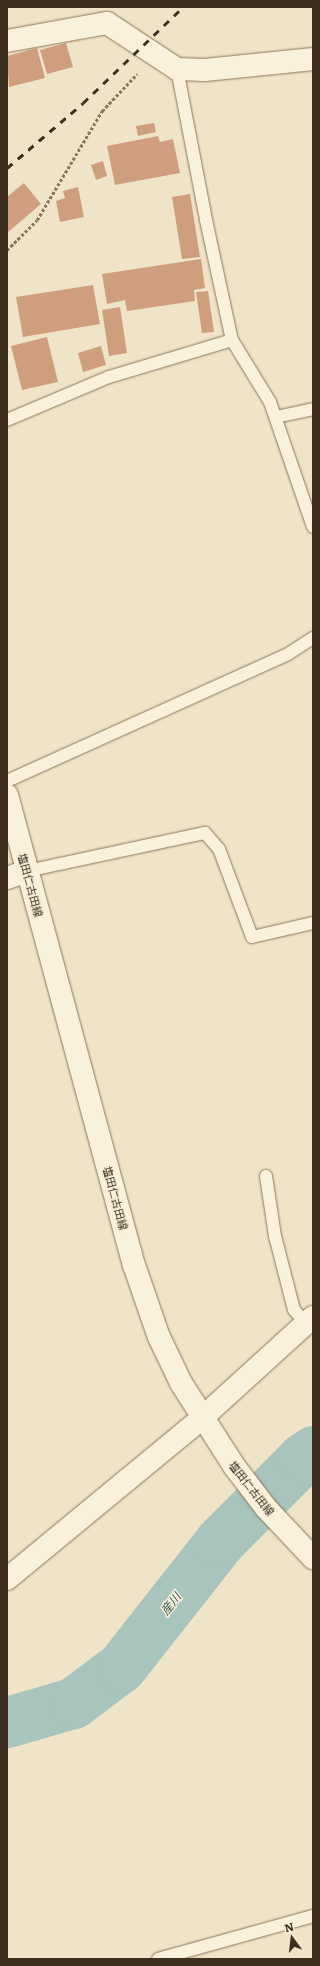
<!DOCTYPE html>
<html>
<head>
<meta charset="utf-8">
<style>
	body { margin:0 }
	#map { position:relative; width:320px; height:1966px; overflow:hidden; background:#f0e4c8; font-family:Literata,"Noto Sans JP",serif }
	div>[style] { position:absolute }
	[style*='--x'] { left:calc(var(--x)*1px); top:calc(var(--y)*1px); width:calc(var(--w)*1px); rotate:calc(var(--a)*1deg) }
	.river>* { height:51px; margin:-25.5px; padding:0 25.5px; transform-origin:25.5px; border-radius:25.5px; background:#a9c4bc }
	.building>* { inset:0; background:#cf9f7d }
	.path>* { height:2.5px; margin-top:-1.25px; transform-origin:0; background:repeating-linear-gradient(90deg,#8d765c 0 3px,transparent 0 5px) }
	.roads { filter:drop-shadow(0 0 1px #8d765c) drop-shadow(0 0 1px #8d765c) }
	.lane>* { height:12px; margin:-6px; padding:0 6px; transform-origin:6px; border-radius:6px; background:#faf1dc }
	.street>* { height:22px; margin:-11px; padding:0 11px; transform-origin:11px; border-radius:11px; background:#faf1dc }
	.secondary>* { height:22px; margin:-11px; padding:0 11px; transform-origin:11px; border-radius:11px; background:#faf1dc }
	.rail>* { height:3px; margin-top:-1.5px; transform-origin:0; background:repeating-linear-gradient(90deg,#3d2e20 0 7px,transparent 0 14px) }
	span { translate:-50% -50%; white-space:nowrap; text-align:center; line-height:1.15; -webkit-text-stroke:3px #f7eed8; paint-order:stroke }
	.street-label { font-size:11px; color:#3d2e20 }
	.water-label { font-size:12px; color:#2f5d5a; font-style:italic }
	.frame { position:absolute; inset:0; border:8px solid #3d2e20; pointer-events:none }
	.north { position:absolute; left:272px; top:1918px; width:40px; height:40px; -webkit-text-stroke:3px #f7eed8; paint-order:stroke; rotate:345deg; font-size:11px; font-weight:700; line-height:16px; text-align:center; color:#3d2e20 }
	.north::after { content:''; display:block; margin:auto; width:14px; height:18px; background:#3d2e20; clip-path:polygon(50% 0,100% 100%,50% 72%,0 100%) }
</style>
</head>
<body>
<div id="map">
	<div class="river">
		<div style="--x:7;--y:1722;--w:69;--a:-16.1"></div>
		<div style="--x:73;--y:1703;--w:60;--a:-36.9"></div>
		<div style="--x:121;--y:1667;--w:160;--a:-51.8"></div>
		<div style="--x:220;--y:1541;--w:117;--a:-45"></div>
		<div style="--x:303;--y:1458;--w:12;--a:-35"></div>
	</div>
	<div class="building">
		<div style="clip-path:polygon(66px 43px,73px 67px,47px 74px,40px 50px)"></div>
		<div style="clip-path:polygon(37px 48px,45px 78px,9px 87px,7px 56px)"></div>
		<div style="clip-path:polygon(154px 123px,156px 132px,138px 136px,136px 126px)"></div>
		<div style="clip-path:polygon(158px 136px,160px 142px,173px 139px,180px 173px,115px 185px,107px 146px)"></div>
		<div style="clip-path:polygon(103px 161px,107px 176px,96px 180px,91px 165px)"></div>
		<div style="clip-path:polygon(24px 183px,41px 204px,7px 233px,7px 197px)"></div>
		<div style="clip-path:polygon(78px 187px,84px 217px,60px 222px,56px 201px,65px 198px,63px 191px)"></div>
		<div style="clip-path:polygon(190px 194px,200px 257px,182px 259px,172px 197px)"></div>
		<div style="clip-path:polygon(201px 259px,205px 288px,194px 290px,195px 301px,127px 311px,125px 300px,107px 304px,102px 274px)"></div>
		<div style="clip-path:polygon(93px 285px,100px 324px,23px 337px,16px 297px)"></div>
		<div style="clip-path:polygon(208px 291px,214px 332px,202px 333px,196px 292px)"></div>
		<div style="clip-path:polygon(120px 307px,127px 353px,109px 356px,102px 310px)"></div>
		<div style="clip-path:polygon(47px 337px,58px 382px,22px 390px,11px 346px)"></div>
		<div style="clip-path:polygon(101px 346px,106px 365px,83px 372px,78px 353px)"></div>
	</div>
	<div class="path">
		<div style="--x:7;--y:250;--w:42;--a:-45"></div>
		<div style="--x:37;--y:220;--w:127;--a:-59.2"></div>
		<div style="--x:102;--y:111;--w:51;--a:-46.6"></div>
	</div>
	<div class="roads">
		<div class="lane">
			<div style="--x:177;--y:69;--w:154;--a:79.1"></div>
			<div style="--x:206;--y:220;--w:123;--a:77.8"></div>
			<div style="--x:232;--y:340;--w:73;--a:58.5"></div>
			<div style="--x:270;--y:402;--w:132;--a:71"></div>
			<div style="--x:276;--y:417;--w:38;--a:-12"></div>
			<div style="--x:7;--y:420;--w:111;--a:-22.9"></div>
			<div style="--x:109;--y:377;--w:128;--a:-16.7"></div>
			<div style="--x:7;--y:781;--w:308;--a:-24.3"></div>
			<div style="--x:288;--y:654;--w:30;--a:-33"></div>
			<div style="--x:27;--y:871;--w:182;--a:-12.1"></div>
			<div style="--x:205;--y:833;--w:21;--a:49"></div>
			<div style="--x:219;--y:849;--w:94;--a:69.4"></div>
			<div style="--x:252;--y:937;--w:63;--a:-12.9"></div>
			<div style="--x:266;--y:1176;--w:61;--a:81.5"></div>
			<div style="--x:275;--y:1236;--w:76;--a:75.6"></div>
			<div style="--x:294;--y:1310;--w:18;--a:47"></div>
			<div style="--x:158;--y:1959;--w:161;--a:-15.5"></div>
		</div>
		<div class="street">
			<div style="--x:7;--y:41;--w:102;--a:-10.2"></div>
			<div style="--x:107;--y:23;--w:84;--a:33.3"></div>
			<div style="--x:177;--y:69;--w:28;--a:2"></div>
			<div style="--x:205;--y:70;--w:109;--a:-5.8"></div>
			<div style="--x:7;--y:878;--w:21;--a:-19"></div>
			<div style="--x:7;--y:1579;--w:253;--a:-39.5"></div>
			<div style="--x:202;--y:1418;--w:150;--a:-42.3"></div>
		</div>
		<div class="secondary">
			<div style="--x:7;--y:795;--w:487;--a:74.9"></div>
			<div style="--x:134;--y:1265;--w:76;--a:70.9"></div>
			<div style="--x:159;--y:1337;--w:51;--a:64.4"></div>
			<div style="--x:181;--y:1383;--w:98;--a:57.4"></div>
			<div style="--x:234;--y:1466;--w:53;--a:52.7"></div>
			<div style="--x:266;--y:1508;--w:69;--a:46.8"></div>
		</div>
	</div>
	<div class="rail">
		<div style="--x:7;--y:168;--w:100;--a:-40.5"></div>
		<div style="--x:83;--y:103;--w:139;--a:-43.8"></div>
	</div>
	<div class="street-label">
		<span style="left:31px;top:885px;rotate:75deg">塩田仁古田線</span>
		<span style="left:116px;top:1198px;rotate:75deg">塩田仁古田線</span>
		<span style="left:252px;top:1488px;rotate:52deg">塩田仁古田線</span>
	</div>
	<div class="water-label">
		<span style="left:171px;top:1604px;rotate:-52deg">産川</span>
	</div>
	<div class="frame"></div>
	<div class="north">N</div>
</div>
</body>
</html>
